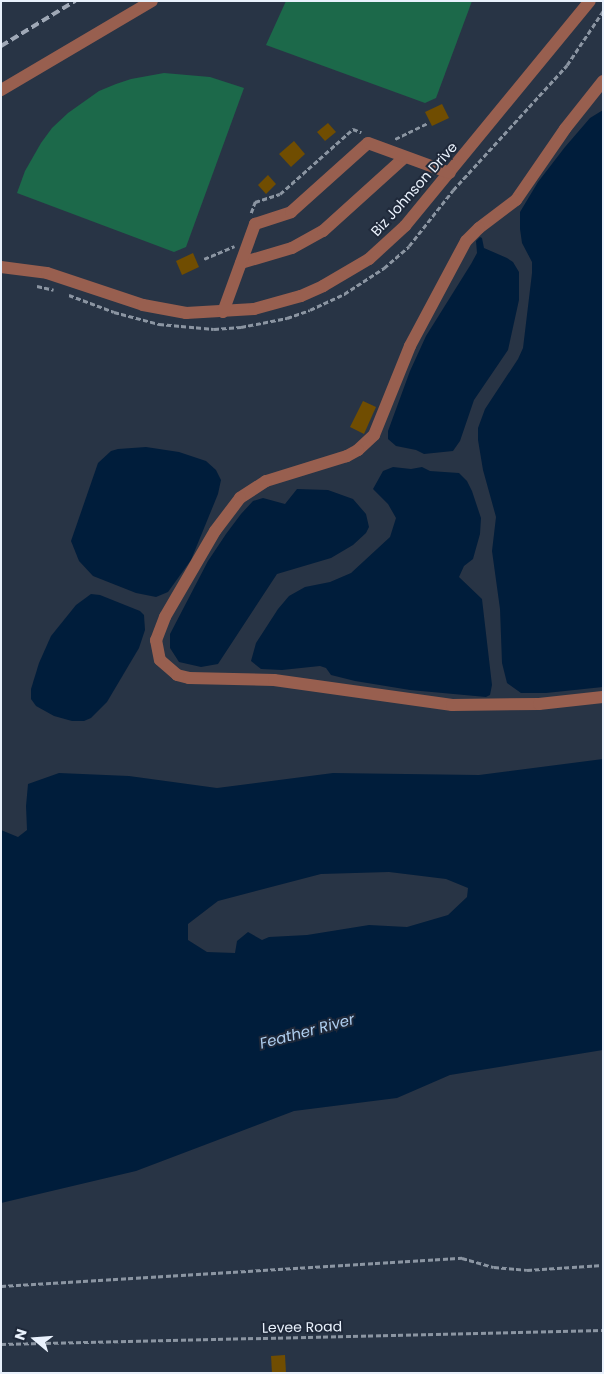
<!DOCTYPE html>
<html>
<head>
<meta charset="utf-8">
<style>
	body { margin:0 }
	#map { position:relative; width:604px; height:1374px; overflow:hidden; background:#283445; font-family:Poppins,sans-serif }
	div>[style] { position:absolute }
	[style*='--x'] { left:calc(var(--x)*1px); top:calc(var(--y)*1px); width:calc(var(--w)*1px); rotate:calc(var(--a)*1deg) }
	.green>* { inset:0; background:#1c694a }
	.water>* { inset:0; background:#001d3b }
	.building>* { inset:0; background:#704d01 }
	.path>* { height:2.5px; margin-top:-1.25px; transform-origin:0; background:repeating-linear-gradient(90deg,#8b95a2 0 5px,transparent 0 7.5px) }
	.minor>* { height:12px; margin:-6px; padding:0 6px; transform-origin:6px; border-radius:6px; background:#985f4f }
	.rail>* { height:4px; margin-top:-2px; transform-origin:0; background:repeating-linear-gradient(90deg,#9fa8b6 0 8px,transparent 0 12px) }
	span { translate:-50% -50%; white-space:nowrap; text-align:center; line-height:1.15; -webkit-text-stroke:4px #1f293a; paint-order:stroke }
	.street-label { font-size:14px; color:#e9f1fc }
	.water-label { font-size:15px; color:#aeceef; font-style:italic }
	.frame { position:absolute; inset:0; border:2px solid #e9f1fc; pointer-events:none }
	.north { position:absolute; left:10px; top:1314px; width:50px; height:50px; -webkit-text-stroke:4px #1f293a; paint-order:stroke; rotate:288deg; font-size:14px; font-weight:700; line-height:20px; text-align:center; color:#e9f1fc }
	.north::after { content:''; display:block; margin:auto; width:18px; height:22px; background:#e9f1fc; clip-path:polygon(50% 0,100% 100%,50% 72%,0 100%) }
</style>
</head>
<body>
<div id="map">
	<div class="green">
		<div style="clip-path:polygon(286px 1px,472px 1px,436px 98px,425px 103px,266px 45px)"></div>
		<div style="clip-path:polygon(164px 73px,210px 77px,244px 88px,186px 247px,174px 252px,17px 193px,25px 171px,41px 143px,52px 128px,68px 113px,99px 91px,116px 84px,131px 79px)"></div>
	</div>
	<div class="water">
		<div style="clip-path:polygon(603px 110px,603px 687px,546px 693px,521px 693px,507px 683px,502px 663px,500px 609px,492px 551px,496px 517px,483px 470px,478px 440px,478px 428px,485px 409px,518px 359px,523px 348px,532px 273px,532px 262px,522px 243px,520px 229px,520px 212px,538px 182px,565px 147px,590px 118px)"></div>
		<div style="clip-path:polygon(480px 237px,482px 238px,484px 248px,507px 258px,513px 262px,519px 272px,519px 300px,508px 350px,474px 400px,460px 441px,453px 451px,424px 454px,416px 450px,396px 446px,388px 439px,388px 431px,410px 371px,426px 336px,471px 264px,477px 253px,476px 241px)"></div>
		<div style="clip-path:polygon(146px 447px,179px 452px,206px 461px,216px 470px,221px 480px,218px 494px,191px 560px,168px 592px,156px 597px,136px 593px,93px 576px,79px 561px,71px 541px,98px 463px,111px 451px,118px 449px)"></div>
		<div style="clip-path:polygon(393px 467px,411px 469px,422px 467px,430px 471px,459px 473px,467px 481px,472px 491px,481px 518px,480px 534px,473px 559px,464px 566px,459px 577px,482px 599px,492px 685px,490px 695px,486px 697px,410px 690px,355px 681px,331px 675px,326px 668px,320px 666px,282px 670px,261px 669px,251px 661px,256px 643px,278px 609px,289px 596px,305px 587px,330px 582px,351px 573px,390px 537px,396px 518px,388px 504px,373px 489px,383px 471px)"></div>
		<div style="clip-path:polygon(297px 489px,328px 490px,353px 499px,366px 514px,369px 527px,366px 533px,353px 545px,331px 558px,277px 574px,218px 664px,201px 667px,179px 662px,170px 648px,170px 634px,208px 561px,226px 534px,241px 514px,253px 501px,263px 498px,285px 504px)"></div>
		<div style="clip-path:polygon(91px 594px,100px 595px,140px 611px,144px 615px,145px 630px,139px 648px,107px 702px,91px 718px,84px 721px,72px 721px,54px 716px,36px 706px,31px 699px,31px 689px,39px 663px,51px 636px,76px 605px)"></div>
		<div style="clip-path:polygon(evenodd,603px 759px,603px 1050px,450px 1075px,397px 1098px,294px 1111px,136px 1171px,1px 1203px,1px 830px,18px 837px,27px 830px,26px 806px,28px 784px,59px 773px,129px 776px,217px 788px,333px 773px,479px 775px,603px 759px,389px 872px,446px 879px,468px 888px,467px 897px,448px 915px,407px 927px,369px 925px,307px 935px,269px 937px,262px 940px,248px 932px,237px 941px,235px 953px,207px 952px,188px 940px,188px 924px,218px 901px,321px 874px,389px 872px)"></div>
	</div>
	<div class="building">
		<div style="clip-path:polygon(442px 104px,449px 118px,432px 126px,425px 112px)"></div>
		<div style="clip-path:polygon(328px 123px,336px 132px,325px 141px,317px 132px)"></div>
		<div style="clip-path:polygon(294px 141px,305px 154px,291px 167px,279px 154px)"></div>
		<div style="clip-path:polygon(268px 175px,276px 184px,266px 194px,258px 185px)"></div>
		<div style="clip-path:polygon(193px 253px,199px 267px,182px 275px,176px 261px)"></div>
		<div style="clip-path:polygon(363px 401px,376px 407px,364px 434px,350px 427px)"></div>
		<div style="clip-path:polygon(285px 1355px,286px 1373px,272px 1373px,271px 1356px)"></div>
	</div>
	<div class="path">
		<div style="--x:395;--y:139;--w:37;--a:-26"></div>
		<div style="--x:251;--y:213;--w:12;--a:-70"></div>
		<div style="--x:255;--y:202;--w:26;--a:-18"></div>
		<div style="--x:280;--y:194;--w:98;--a:-41.7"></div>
		<div style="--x:353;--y:129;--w:9;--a:21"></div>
		<div style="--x:204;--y:259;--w:33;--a:-23"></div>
		<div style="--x:37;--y:286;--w:17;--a:13"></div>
		<div style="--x:69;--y:295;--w:48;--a:20.7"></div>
		<div style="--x:114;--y:312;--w:47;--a:14.9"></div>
		<div style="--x:159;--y:324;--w:55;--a:5.2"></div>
		<div style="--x:214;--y:329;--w:27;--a:-4"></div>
		<div style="--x:241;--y:327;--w:47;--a:-11.1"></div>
		<div style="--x:287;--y:318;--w:24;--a:-19"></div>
		<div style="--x:310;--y:310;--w:38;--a:-25"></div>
		<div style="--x:344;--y:294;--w:48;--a:-33"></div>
		<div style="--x:384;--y:268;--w:33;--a:-41"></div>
		<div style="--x:409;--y:246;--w:71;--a:-51.8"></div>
		<div style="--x:453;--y:190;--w:169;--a:-47.6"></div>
		<div style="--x:567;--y:65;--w:65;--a:-56.3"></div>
		<div style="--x:1;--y:1286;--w:462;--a:-3.5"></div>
		<div style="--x:462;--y:1258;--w:33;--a:16"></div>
		<div style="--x:494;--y:1267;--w:33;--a:5"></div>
		<div style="--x:527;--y:1270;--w:76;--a:-3.8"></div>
		<div style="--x:1;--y:1344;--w:602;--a:-1.33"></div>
	</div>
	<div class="minor">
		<div style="--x:603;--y:81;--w:61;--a:128.4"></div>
		<div style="--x:565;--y:129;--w:86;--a:124.6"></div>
		<div style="--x:516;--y:200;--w:46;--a:142.9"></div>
		<div style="--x:479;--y:228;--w:18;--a:135"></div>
		<div style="--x:466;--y:241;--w:119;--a:118.1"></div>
		<div style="--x:410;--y:346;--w:96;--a:112"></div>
		<div style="--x:374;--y:435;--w:22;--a:137"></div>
		<div style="--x:358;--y:450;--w:13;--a:151"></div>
		<div style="--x:347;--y:456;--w:85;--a:162.8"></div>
		<div style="--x:266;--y:481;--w:31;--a:147"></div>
		<div style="--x:240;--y:498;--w:41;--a:127.1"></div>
		<div style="--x:215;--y:531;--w:99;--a:120.2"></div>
		<div style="--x:165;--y:617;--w:25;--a:111"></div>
		<div style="--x:156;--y:640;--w:20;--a:79"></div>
		<div style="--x:160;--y:660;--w:23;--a:41"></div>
		<div style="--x:177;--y:675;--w:12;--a:14"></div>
		<div style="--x:189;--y:678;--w:85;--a:1.3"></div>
		<div style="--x:274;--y:680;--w:180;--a:8"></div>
		<div style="--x:452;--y:705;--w:87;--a:-0.7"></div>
		<div style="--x:539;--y:704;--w:64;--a:-6.2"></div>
		<div style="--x:1;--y:90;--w:175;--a:-30.5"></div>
		<div style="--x:241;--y:263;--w:53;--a:-16.4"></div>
		<div style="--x:292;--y:248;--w:35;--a:-29"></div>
		<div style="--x:323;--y:231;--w:110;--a:-42.1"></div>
		<div style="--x:1;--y:267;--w:46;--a:7.4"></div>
		<div style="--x:47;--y:273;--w:101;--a:18.4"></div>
		<div style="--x:143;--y:305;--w:44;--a:10.5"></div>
		<div style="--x:186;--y:313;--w:68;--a:-3.4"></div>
		<div style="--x:254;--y:309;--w:49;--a:-15.5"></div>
		<div style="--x:301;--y:296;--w:24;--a:-24"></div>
		<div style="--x:323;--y:286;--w:53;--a:-30.4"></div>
		<div style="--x:369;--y:259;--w:49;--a:-42.5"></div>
		<div style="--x:405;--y:226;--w:291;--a:-50.6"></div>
		<div style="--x:223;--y:312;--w:94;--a:-70"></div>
		<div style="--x:255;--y:224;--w:38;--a:-18"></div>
		<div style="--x:291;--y:212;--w:103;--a:-41.9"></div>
		<div style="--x:368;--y:143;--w:87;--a:20.1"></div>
	</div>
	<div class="rail">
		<div style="--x:1;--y:46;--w:87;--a:-31.3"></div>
	</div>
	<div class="street-label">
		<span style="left:414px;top:189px;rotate:-48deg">Biz Johnson Drive</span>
		<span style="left:302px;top:1327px;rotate:-1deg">Levee Road</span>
	</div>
	<div class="water-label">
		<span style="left:307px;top:1031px;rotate:-15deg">Feather River</span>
	</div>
	<div class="frame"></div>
	<div class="north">N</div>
</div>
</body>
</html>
